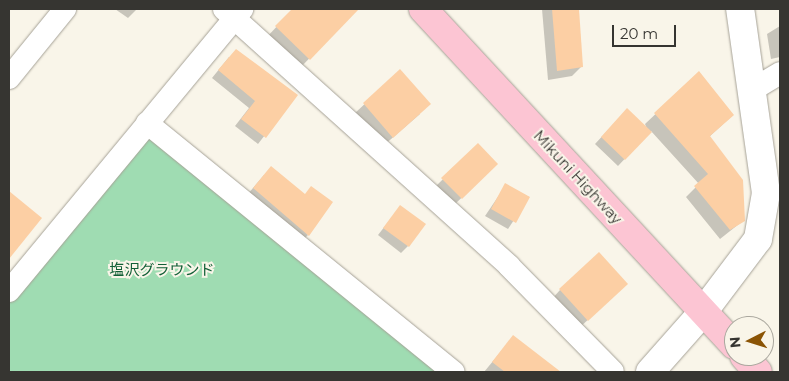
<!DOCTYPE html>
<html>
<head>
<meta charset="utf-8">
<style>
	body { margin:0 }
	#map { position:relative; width:789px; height:381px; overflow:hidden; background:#f9f5e9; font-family:Montserrat,"Noto Sans JP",sans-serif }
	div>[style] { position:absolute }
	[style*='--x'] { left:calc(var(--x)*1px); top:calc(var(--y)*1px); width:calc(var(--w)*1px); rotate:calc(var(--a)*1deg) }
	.green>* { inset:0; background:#9fdcb2 }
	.shadow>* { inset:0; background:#0003 }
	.building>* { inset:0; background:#fccfa4 }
	.roads { filter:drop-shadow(0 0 1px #a6a297) drop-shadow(0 0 1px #a6a297) }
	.street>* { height:22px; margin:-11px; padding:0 11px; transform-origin:11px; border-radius:11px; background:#fff }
	.secondary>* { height:28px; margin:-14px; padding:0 14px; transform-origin:14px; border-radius:14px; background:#fff }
	.highway>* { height:28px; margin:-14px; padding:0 14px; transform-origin:14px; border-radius:14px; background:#fcc5d3 }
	span { translate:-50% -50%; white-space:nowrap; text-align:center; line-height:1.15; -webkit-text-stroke:4px #f9f5e9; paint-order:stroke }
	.street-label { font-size:15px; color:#363531 }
	.park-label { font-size:15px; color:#115f36 }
	.frame { position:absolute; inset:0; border:10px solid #363531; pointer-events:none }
	.north { position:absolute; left:724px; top:316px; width:50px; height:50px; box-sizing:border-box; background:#f9f5e9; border:1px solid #aba89f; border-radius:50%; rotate:265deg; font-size:14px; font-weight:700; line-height:20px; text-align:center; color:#363531 }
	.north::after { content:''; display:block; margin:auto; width:18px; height:22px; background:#8b5405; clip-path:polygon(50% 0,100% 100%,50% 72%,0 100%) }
	.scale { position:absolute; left:612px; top:25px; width:64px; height:22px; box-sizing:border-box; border:2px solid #363531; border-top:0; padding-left:6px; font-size:15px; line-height:18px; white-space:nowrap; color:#363531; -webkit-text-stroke:4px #f9f5e9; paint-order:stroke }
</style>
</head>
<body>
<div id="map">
	<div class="green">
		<div style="clip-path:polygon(147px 123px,453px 372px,9px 372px,9px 291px)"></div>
	</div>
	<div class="shadow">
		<div style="clip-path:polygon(115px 9px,137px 9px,128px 18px)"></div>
		<div style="clip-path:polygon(293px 9px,357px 9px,300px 68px,267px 37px)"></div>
		<div style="clip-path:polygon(542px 9px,577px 9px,582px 66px,572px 76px,548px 80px)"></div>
		<div style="clip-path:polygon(780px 26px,780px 57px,771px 59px,767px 34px)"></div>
		<div style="clip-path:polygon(229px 57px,296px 95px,258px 144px,235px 126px,249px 108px,212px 78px)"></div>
		<div style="clip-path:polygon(400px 71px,420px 114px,383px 146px,354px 114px)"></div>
		<div style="clip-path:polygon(699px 73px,733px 115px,709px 137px,744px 220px,720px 239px,686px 197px,699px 184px,651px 131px,618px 166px,595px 144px,620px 117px,647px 129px,645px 124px)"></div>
		<div style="clip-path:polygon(478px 145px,497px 164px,454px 205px,436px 186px)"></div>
		<div style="clip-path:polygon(264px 175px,308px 235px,302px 241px,247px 195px)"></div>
		<div style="clip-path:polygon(506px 185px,529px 197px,508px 229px,485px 216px)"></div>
		<div style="clip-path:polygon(11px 194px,10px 254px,9px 196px)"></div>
		<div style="clip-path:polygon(400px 207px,408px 246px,401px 253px,378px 235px)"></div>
		<div style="clip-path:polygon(560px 290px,617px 293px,578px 329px,551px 300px)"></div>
		<div style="clip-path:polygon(513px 337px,558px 372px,484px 372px)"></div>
	</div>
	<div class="building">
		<div style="clip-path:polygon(292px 9px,359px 9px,310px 60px,275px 26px)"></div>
		<div style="clip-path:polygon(552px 9px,579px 9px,583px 67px,557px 71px)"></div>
		<div style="clip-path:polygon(236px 49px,298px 95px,266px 138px,241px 119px,255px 101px,218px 70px)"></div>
		<div style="clip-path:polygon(400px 69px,431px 104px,393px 138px,363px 103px)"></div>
		<div style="clip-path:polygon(699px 71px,734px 115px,710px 136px,743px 180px,745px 221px,730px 230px,694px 186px,708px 174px,654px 113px)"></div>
		<div style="clip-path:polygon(627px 108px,652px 132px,625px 160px,601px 137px)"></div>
		<div style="clip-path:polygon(478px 143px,498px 164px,462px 199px,441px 178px)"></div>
		<div style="clip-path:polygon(271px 166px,305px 194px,311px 186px,333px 202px,309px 236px,253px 188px)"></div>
		<div style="clip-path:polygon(505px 183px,530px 197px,516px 223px,491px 209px)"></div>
		<div style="clip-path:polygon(9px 191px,42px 218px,9px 259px)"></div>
		<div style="clip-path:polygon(400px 205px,426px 224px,409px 247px,383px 228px)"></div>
		<div style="clip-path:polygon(599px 252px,628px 284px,588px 321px,559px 289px)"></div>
		<div style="clip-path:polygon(513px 335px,561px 372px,505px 372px,492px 362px)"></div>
	</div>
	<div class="roads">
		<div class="street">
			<div style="--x:224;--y:9;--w:384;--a:42"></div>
			<div style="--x:509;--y:266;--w:148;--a:45.5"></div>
			<div style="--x:9;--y:78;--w:89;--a:-50.9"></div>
			<div style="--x:752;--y:90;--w:33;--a:-31"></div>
			<div style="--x:147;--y:123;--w:395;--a:39.1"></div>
			<div style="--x:9;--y:291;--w:366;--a:-50.4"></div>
		</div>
		<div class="secondary">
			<div style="--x:650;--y:372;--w:80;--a:-48.5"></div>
			<div style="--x:703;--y:312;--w:91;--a:-53"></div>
			<div style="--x:758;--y:239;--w:47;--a:-80.1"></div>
			<div style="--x:766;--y:193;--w:186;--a:-98"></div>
		</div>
		<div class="highway">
			<div style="--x:423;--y:9;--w:458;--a:47.2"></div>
			<div style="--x:744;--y:356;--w:21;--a:49"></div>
		</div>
	</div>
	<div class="street-label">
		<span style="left:578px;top:177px;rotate:47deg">Mikuni Highway</span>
	</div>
	<div class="park-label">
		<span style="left:162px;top:270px">塩沢グラウンド</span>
	</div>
	<div class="frame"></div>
	<div class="north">N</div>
	<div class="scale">20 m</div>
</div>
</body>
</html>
